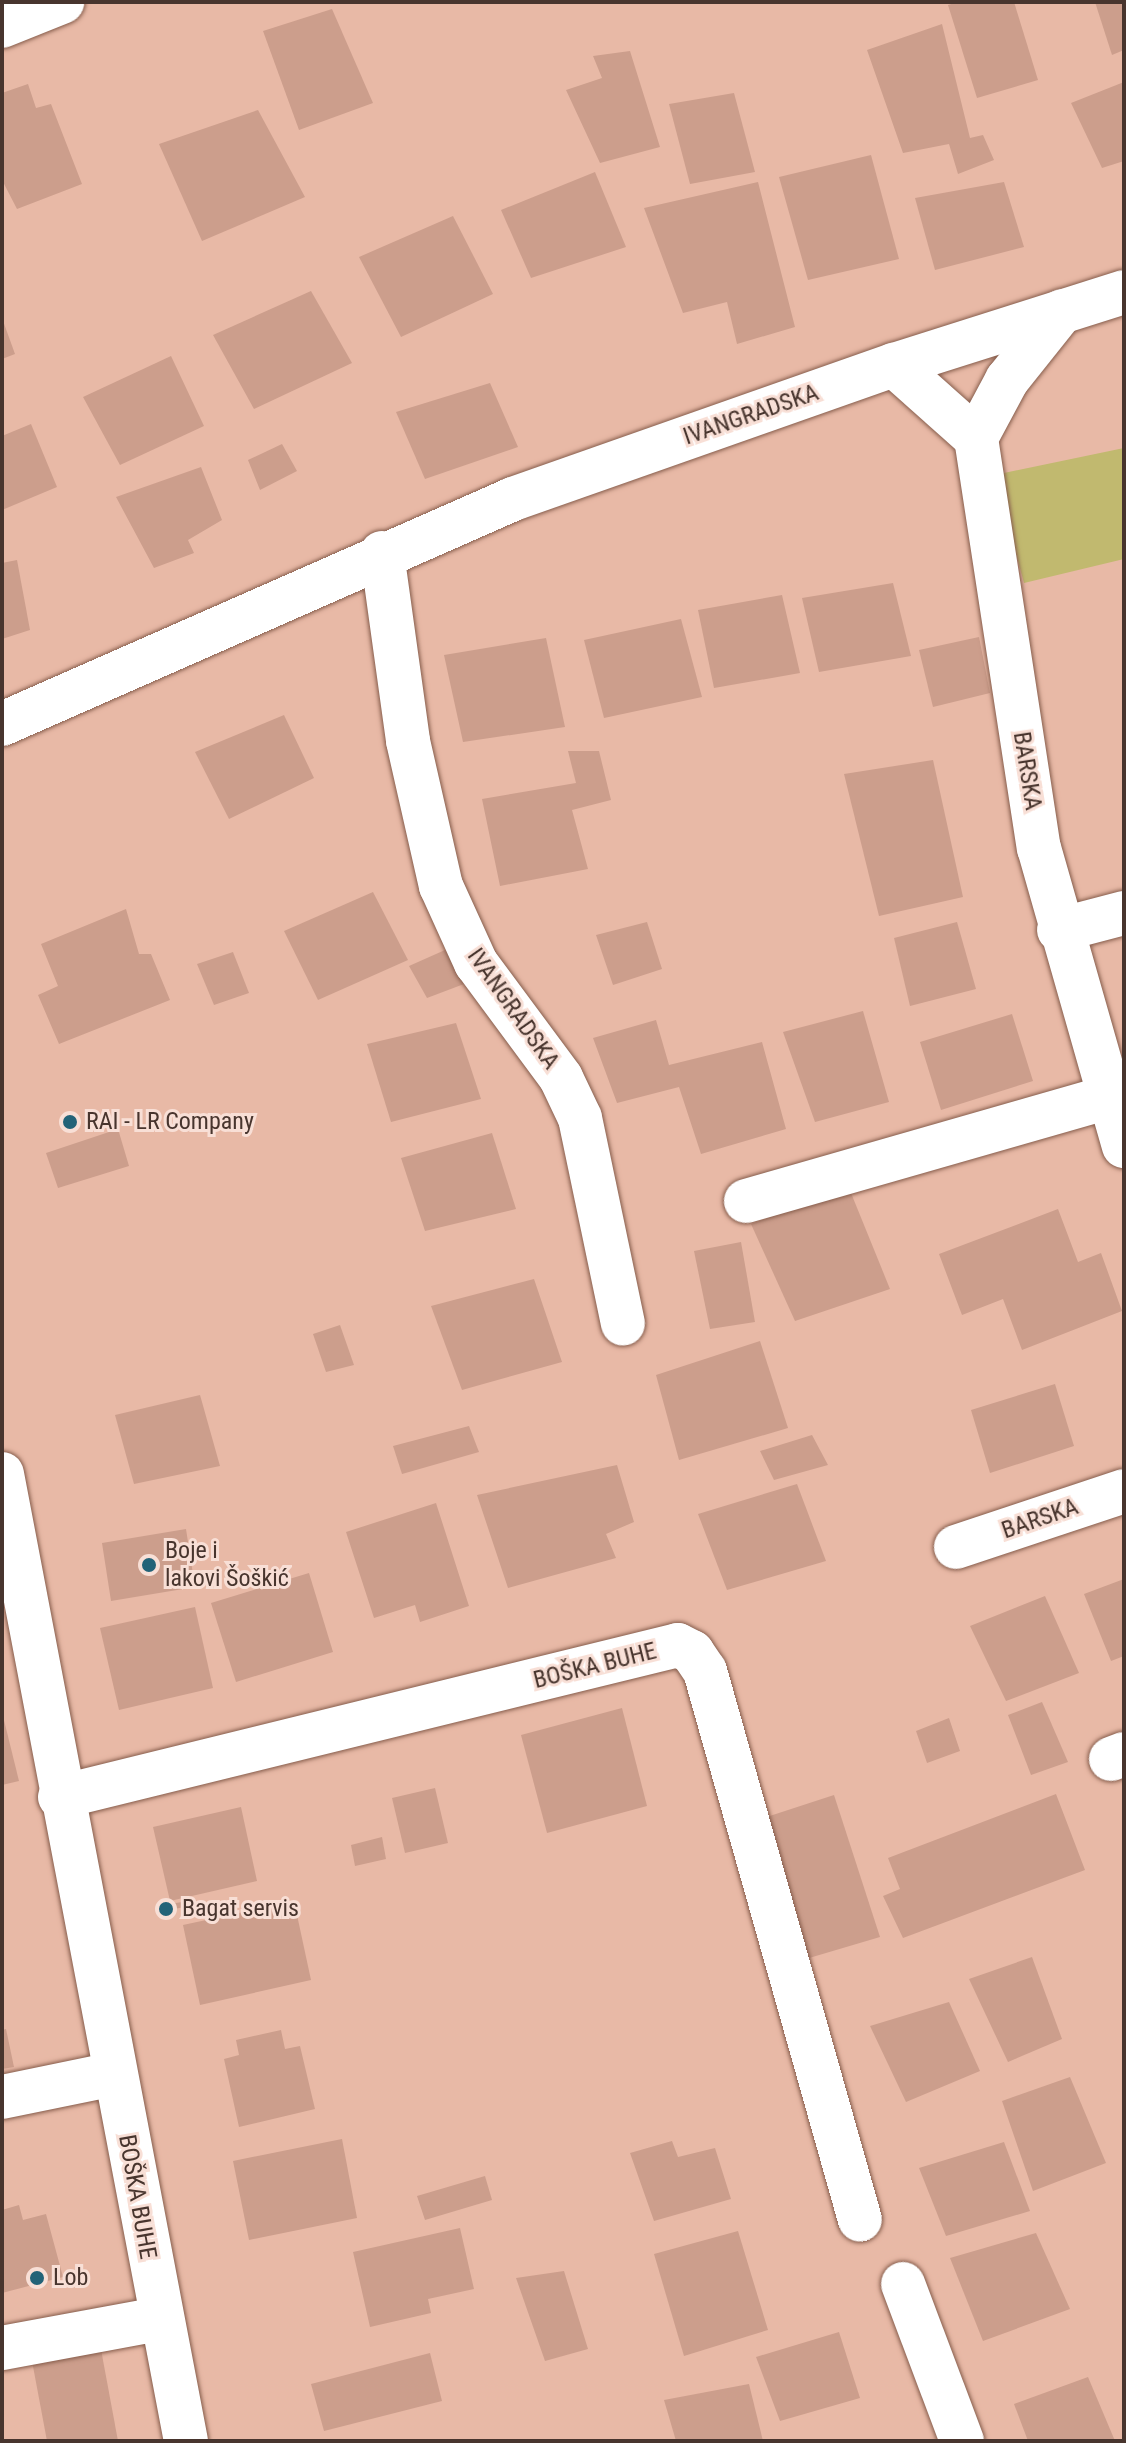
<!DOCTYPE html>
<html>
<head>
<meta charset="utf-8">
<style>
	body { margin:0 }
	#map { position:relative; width:1126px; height:2443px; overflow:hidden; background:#e8b9a6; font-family:"Roboto Condensed",sans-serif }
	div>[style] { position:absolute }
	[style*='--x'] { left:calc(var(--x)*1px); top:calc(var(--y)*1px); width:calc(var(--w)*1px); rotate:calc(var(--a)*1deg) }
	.green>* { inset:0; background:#c1b96f }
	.building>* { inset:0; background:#cc9e8c }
	.roads { filter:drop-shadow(0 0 2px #865d4c) drop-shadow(0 0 2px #865d4c) }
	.street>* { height:44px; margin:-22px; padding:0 22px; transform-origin:22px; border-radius:22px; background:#fff }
	.secondary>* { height:44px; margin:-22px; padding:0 22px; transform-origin:22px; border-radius:22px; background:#fff }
	.dots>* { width:22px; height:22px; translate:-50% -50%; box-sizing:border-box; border:4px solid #f8dfd6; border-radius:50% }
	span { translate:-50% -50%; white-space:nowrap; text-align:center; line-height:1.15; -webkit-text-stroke:6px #f8dfd6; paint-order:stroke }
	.street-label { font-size:24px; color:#48352e }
	.poi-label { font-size:24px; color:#48352e }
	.left { translate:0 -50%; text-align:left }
	.frame { position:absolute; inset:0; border:4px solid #48352e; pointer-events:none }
</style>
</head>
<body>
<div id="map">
	<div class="green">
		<div style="clip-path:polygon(1124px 448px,1124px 559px,1024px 583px,1006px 517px,1004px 473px)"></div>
	</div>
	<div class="building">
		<div style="clip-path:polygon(958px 2px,1014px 2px,1038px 80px,977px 98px,948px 5px)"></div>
		<div style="clip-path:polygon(1095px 2px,1124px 2px,1124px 50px,1112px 55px)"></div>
		<div style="clip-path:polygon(332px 9px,373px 103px,299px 130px,263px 31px)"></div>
		<div style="clip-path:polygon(942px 24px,970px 138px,983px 135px,994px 160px,958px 174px,949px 144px,903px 153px,867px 50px)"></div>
		<div style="clip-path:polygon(630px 51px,660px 147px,600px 163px,566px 90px,602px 78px,593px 56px)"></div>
		<div style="clip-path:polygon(1124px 82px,1124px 161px,1102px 168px,1071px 103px)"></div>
		<div style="clip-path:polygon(28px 84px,36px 108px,51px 104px,82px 184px,17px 209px,2px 180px,2px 93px)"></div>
		<div style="clip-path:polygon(734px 93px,755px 172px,690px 184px,669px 104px)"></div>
		<div style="clip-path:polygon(258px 110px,305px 197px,202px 241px,159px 144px)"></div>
		<div style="clip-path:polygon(871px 155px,899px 259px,808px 280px,779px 177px)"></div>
		<div style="clip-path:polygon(595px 172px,626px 247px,531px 278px,501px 210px)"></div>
		<div style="clip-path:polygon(758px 182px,795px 327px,737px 344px,727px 302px,683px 313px,644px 208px)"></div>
		<div style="clip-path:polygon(1004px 182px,1024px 247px,935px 270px,915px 198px)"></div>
		<div style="clip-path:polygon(453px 216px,493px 294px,401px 337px,359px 257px)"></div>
		<div style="clip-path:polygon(311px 291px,352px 363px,254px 409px,213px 335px)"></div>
		<div style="clip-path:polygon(2px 318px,15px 354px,2px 359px)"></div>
		<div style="clip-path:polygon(171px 356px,204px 426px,120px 465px,83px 397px)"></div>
		<div style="clip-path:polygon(490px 383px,518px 447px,425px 479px,396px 412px)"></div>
		<div style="clip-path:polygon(31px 424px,57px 487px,2px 510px,2px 436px)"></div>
		<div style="clip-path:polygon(282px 444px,297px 471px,260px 490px,248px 460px)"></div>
		<div style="clip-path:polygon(201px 467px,222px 520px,188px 540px,194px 553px,154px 568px,116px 497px)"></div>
		<div style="clip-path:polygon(17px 560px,30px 630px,2px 639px,2px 563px)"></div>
		<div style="clip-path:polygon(893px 583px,911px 656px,819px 672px,802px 598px)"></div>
		<div style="clip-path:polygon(782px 595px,800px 673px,714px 688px,698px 610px)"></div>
		<div style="clip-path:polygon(681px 619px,702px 697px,604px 718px,584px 640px)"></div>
		<div style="clip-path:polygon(979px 637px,990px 693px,933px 707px,919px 650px)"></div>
		<div style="clip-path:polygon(546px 638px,565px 727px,463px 742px,444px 655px)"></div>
		<div style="clip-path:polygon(284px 715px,314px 778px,229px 819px,195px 752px)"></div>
		<div style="clip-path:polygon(568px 751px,599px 751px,611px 800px,572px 810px,588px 869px,500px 886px,482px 799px,576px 783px)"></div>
		<div style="clip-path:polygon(933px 760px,963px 897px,879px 916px,844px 774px)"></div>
		<div style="clip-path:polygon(373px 892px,408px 960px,318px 1000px,284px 931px)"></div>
		<div style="clip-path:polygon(126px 909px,139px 954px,151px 954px,170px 1000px,59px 1044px,38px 995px,58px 986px,41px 944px)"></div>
		<div style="clip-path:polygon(647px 922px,662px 969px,613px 985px,596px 935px)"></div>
		<div style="clip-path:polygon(957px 922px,976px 989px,910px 1006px,894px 938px)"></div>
		<div style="clip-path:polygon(445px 950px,464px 984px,427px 998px,409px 966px)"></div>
		<div style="clip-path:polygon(233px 952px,249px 993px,214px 1005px,197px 964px)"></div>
		<div style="clip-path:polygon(863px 1011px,889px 1102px,815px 1122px,783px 1032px)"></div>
		<div style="clip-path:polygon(1012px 1014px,1033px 1081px,941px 1110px,920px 1042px)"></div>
		<div style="clip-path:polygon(656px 1020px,669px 1065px,762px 1042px,786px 1129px,701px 1154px,679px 1087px,617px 1103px,593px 1038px)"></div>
		<div style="clip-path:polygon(456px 1023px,481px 1099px,391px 1122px,367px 1044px)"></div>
		<div style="clip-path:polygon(118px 1129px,129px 1166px,58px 1188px,46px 1153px)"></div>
		<div style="clip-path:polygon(492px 1133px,516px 1209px,425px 1231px,401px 1158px)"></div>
		<div style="clip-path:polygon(849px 1188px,890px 1289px,795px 1321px,751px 1224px)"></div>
		<div style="clip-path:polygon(1058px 1209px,1078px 1262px,1101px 1253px,1122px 1311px,1022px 1350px,1003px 1299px,962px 1315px,939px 1254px)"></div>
		<div style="clip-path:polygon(741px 1242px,755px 1322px,710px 1329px,694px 1251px)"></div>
		<div style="clip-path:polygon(534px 1279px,562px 1362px,462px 1390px,431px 1306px)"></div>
		<div style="clip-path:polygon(340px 1325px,354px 1365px,326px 1372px,313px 1334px)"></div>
		<div style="clip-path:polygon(760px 1341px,788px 1428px,679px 1460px,656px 1375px)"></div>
		<div style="clip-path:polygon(1055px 1384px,1074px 1446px,990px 1473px,971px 1410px)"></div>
		<div style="clip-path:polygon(200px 1395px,220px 1466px,134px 1484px,115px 1415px)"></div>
		<div style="clip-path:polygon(469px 1426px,479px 1452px,402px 1474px,393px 1446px)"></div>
		<div style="clip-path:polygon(812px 1435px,828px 1465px,774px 1480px,760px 1451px)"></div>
		<div style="clip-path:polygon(617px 1465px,634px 1522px,606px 1534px,616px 1558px,508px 1588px,477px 1495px)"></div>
		<div style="clip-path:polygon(797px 1484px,826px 1561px,727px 1590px,698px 1514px)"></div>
		<div style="clip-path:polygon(436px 1503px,469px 1606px,420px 1622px,415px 1605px,374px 1618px,346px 1532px)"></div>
		<div style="clip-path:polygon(186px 1529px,195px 1587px,111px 1601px,102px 1543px)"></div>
		<div style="clip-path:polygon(309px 1573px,333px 1652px,236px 1682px,211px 1603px)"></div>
		<div style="clip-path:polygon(1124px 1579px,1124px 1656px,1111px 1661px,1084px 1594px)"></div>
		<div style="clip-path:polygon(1045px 1596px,1079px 1673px,1006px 1701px,970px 1626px)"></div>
		<div style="clip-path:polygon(195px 1607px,213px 1688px,119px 1710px,100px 1628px)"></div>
		<div style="clip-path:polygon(1042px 1702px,1068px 1762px,1031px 1775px,1008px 1715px)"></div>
		<div style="clip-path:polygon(622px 1708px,647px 1806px,547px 1833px,521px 1735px)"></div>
		<div style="clip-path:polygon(2px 1712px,19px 1781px,2px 1785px)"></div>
		<div style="clip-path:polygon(949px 1718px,960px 1751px,927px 1763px,916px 1731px)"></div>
		<div style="clip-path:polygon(435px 1788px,448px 1843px,405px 1853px,392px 1798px)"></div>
		<div style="clip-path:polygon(1056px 1794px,1085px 1870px,903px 1938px,883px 1896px,900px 1889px,888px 1858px)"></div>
		<div style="clip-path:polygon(834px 1795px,880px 1937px,799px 1961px,757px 1820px)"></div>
		<div style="clip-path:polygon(241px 1807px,257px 1881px,170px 1901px,153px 1827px)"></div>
		<div style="clip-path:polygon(382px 1837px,386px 1859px,355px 1866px,351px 1845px)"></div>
		<div style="clip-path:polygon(188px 1901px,190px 1906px,158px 1912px,158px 1906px)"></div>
		<div style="clip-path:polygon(294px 1901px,311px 1980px,200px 2005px,183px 1925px)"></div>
		<div style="clip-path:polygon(1032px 1957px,1062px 2039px,1008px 2062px,969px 1979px)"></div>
		<div style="clip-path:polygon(949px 2002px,980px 2071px,906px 2102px,870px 2026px)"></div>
		<div style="clip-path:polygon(6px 2029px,14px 2067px,2px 2069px,2px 2030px)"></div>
		<div style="clip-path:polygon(281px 2030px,285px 2049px,300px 2046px,315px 2109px,239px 2127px,224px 2059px,239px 2055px,236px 2040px)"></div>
		<div style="clip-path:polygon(1070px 2077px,1106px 2163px,1033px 2191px,1002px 2101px)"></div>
		<div style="clip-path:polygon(342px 2139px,357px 2218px,249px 2240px,233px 2161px)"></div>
		<div style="clip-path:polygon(672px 2141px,678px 2157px,715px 2148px,731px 2199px,654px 2221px,630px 2153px)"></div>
		<div style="clip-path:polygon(1004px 2142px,1030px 2211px,946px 2236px,919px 2168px)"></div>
		<div style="clip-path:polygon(485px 2176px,492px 2200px,425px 2220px,417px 2196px)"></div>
		<div style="clip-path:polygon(19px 2205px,23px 2220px,46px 2214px,63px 2277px,2px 2293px,2px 2210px)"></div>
		<div style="clip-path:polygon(460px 2228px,474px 2289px,428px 2299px,431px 2313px,370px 2327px,353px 2252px)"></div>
		<div style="clip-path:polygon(738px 2231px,768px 2330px,684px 2356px,654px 2254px)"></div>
		<div style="clip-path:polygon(1036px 2233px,1070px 2309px,983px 2341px,950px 2258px)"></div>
		<div style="clip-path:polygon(564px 2271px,588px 2349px,545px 2361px,516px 2278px)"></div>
		<div style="clip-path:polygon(839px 2332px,860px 2398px,780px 2421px,756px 2357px)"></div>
		<div style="clip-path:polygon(100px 2344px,118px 2441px,47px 2441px,32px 2361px)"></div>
		<div style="clip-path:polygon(430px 2353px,442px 2401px,324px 2431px,311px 2384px)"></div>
		<div style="clip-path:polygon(1088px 2377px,1115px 2441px,1028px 2441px,1014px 2404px)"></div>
		<div style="clip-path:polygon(749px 2384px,763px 2441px,676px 2441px,664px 2400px)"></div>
	</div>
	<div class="roads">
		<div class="street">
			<div style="--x:2;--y:26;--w:65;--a:-21.8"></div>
			<div style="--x:894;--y:365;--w:110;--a:41.7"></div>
			<div style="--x:976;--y:438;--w:415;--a:81.3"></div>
			<div style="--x:1039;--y:848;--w:310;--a:74.1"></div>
			<div style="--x:976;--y:438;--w:66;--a:-61.9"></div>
			<div style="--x:1007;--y:380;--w:88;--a:-51.4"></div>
			<div style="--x:382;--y:553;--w:190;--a:82.1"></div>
			<div style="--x:408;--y:741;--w:149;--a:77.2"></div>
			<div style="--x:441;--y:886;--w:85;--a:65.6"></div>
			<div style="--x:476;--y:963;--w:143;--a:53.5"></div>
			<div style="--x:561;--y:1078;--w:44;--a:64.6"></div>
			<div style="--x:580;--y:1118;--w:210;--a:78.2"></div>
			<div style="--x:2;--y:724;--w:558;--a:-23.76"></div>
			<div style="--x:513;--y:499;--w:404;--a:-19.4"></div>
			<div style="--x:894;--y:365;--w:241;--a:-17.6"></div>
			<div style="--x:1059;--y:930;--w:67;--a:-14.7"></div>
			<div style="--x:746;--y:1201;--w:374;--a:-16"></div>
			<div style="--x:956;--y:1547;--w:177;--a:-18.4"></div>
			<div style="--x:1111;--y:1759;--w:14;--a:-21"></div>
			<div style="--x:60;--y:1797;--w:636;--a:-13.82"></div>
			<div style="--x:678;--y:1645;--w:16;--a:27"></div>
			<div style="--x:692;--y:1652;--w:23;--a:56"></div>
			<div style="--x:705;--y:1671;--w:570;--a:74.23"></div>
			<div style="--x:2;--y:2097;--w:114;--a:-11.6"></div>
			<div style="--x:903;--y:2284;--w:168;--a:69.4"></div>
			<div style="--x:2;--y:2348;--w:160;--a:-10.5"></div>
		</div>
		<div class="secondary">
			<div style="--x:2;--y:1474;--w:984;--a:79.23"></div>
		</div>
	</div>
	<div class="dots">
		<div style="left:70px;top:1122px;background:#236378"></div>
		<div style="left:149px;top:1565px;background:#236378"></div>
		<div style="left:166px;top:1909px;background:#236378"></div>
		<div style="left:37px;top:2278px;background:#236378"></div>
	</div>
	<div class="street-label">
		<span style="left:751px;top:415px;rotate:-19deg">IVANGRADSKA</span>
		<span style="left:1027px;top:771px;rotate:81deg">BARSKA</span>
		<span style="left:513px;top:1009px;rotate:55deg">IVANGRADSKA</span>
		<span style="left:1040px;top:1519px;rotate:-19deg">BARSKA</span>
		<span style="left:595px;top:1666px;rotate:-14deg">BOŠKA BUHE</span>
		<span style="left:137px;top:2197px;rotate:80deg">BOŠKA BUHE</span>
	</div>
	<div class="poi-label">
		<span class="left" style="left:86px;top:1122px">RAI - LR Company</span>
		<span class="left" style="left:165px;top:1565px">Boje i<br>lakovi Šoškić</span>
		<span class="left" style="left:182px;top:1909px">Bagat servis</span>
		<span class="left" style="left:53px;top:2278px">Lob</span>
	</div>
	<div class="frame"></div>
</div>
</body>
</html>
